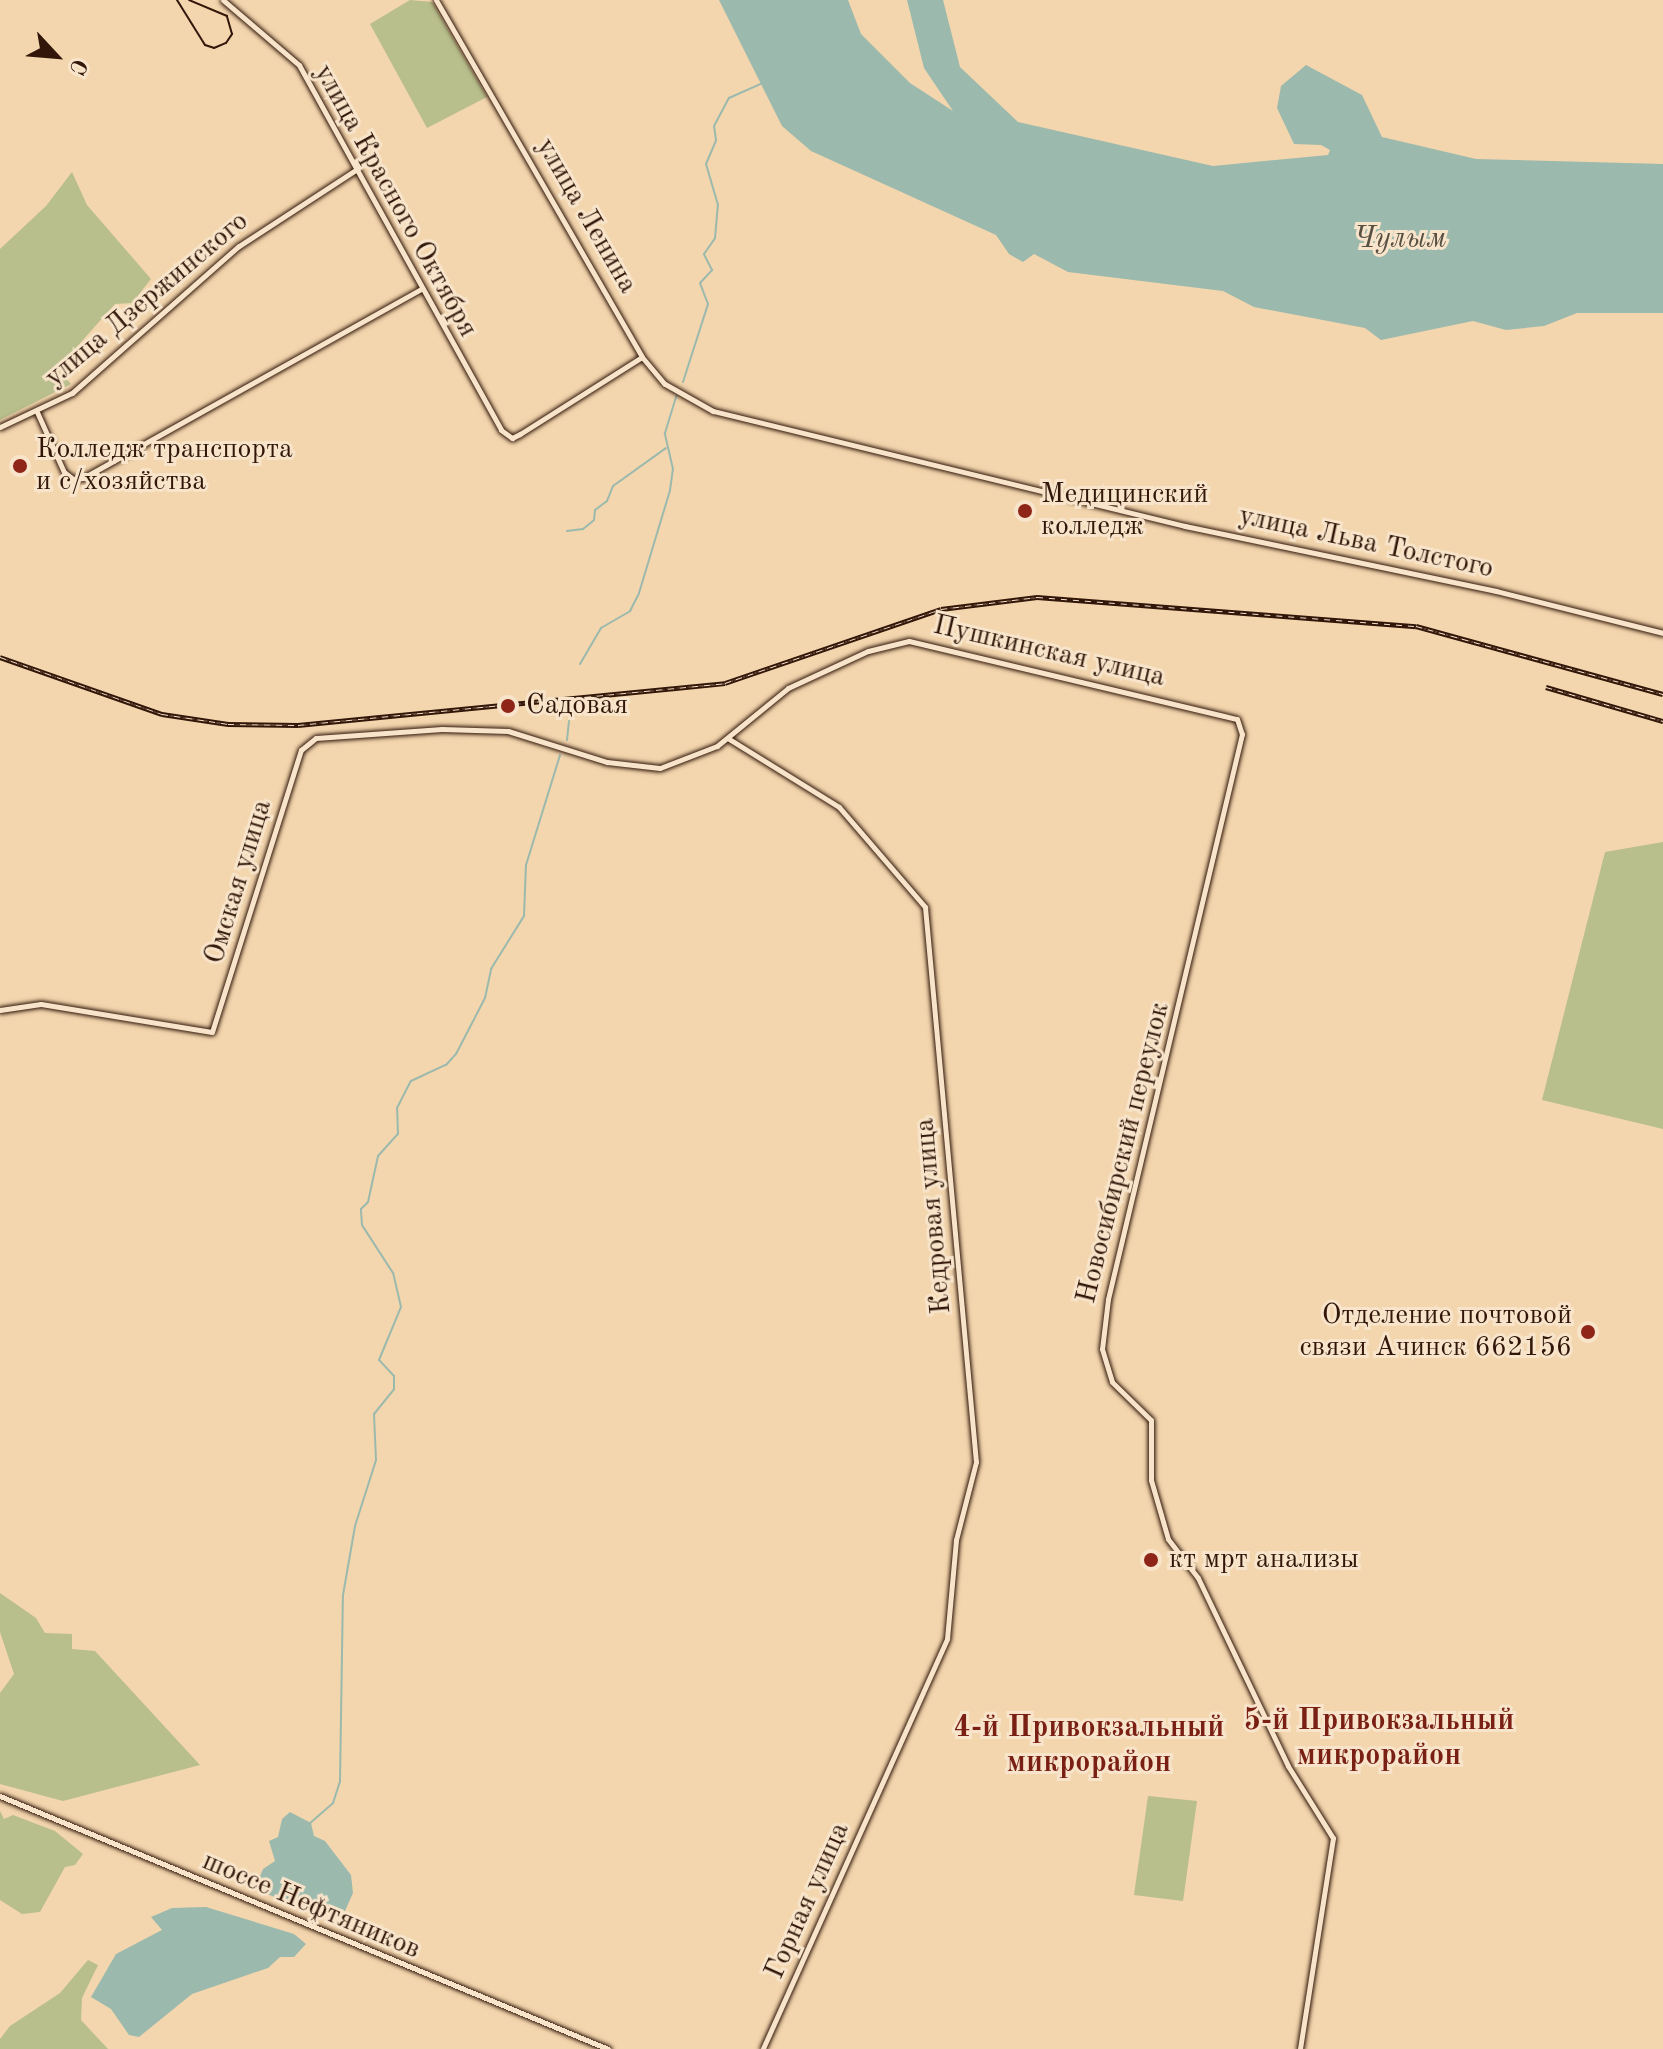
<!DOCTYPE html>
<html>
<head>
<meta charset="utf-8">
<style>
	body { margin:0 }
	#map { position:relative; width:1663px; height:2049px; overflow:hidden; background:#f3d6ae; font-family:"Old Standard TT",serif }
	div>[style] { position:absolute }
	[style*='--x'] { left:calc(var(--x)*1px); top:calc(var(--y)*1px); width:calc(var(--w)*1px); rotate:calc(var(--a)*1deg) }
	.green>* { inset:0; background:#b8be8c }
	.water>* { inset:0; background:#9bb9ad }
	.stream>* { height:2px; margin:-1px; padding:0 1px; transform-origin:1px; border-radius:1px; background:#9bb9ad }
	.roads { filter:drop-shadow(0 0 2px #311609) drop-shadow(0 0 2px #311609) }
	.secondary>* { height:5px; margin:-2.5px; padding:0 2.5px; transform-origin:2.5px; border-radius:2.5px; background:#f7e4ca }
	.tram>* { height:2px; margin:-1px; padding:0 1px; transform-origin:1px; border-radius:1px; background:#311609 }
	.rail>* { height:5px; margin-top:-2.5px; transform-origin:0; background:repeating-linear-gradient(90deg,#f7e4ca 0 6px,#311609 0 12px); box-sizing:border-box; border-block:2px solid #311609 }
	.dots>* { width:22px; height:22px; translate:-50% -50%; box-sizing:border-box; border:4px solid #f7e4ca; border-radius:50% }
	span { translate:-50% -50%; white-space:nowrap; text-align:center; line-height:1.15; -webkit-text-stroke:6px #f7e4ca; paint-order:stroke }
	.street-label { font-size:28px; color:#311609 }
	.poi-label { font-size:28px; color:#311609 }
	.left { translate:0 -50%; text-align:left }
	.right { translate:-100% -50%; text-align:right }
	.water-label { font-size:30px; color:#564f42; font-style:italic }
	.neighbourhood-label { font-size:30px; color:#7a1f14; font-weight:700 }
	.north { position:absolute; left:16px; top:16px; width:80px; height:80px; -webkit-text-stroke:6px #f7e4ca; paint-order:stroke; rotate:116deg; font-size:22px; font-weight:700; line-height:32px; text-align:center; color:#311609 }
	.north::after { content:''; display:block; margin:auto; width:28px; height:36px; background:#311609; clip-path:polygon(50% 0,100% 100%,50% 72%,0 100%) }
</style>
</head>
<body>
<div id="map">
	<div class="green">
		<div style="clip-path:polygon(410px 0,432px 2px,487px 97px,427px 128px,370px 24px)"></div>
		<div style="clip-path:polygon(72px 172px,87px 205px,151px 279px,132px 303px,115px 304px,57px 369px,71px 384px,0 420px,0 249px,46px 206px)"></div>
		<div style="clip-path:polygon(1663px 842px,1663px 1129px,1542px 1100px,1605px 852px)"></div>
		<div style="clip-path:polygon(0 1593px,36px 1618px,45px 1633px,72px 1634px,72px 1649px,95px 1651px,200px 1765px,63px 1801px,0 1784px,0 1693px,14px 1674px,0 1632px)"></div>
		<div style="clip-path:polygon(1148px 1796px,1197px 1801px,1183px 1901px,1134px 1895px)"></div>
		<div style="clip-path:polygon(0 1811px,4px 1819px,13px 1815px,55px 1831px,83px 1854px,75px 1865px,65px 1867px,40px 1912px,22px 1914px,0 1900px)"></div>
		<div style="clip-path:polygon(88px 1960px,98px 1965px,82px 1998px,81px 2020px,108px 2049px,0 2049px,0 2039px,10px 2026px,60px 1993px)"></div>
	</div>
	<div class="water">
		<div style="clip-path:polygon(719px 0,848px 0,861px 34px,910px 83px,953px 111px,924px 68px,907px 0,943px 0,960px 67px,1018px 122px,1213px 166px,1328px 155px,1330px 150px,1321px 145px,1294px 144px,1277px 108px,1281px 86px,1306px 65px,1362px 95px,1382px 137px,1476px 159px,1663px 164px,1663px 313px,1577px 313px,1544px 326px,1506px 330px,1473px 321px,1381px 340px,1365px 328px,1254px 307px,1223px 291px,1068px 272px,1034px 254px,1023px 262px,1009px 254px,996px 235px,811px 151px,782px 126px)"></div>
		<div style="clip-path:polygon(290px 1812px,311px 1823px,314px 1836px,325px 1841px,351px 1875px,353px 1893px,345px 1911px,318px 1914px,267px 1894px,257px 1883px,263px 1869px,275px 1861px,269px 1841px,278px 1837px,282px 1819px)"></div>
		<div style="clip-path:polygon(206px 1907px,294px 1934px,306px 1944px,294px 1957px,280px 1957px,268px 1968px,192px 1994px,139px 2037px,129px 2035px,111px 2009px,91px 1997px,116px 1954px,162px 1930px,151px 1917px,172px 1908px)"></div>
	</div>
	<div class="stream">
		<div style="--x:683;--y:382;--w:82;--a:-72.2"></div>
		<div style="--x:708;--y:304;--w:22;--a:-111"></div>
		<div style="--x:700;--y:283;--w:18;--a:-47"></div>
		<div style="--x:712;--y:270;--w:18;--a:-117"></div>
		<div style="--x:704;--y:254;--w:19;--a:-55"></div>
		<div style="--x:715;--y:238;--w:33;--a:-85"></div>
		<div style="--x:718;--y:205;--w:43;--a:-106.3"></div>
		<div style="--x:706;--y:164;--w:26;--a:-67"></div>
		<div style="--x:716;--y:140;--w:14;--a:-98"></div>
		<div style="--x:714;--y:126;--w:32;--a:-62"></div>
		<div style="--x:729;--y:98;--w:36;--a:-24"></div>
		<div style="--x:567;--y:531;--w:16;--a:-7"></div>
		<div style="--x:583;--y:529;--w:14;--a:-39"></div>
		<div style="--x:594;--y:520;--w:10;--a:-84"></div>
		<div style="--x:595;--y:510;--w:15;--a:-37"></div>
		<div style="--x:607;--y:501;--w:16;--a:-68"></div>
		<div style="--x:613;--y:486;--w:65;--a:-35.6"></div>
		<div style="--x:580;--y:664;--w:42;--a:-59.7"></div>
		<div style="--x:601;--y:628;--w:34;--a:-30"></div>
		<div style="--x:630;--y:611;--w:20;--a:-63"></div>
		<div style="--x:639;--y:593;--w:108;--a:-73.2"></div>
		<div style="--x:670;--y:490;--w:21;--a:-82"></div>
		<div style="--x:673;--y:469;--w:37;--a:-103"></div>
		<div style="--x:665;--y:433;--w:39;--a:-73"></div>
		<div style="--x:567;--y:740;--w:19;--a:-84"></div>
		<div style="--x:309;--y:1824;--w:32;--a:-41"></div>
		<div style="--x:333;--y:1803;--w:23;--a:-72"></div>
		<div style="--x:340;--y:1781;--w:186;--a:-89.1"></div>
		<div style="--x:343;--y:1595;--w:70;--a:-80.1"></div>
		<div style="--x:355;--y:1526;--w:69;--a:-72.3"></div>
		<div style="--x:376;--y:1460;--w:46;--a:-92.5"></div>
		<div style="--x:374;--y:1414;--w:32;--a:-51"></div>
		<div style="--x:394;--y:1389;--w:13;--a:-90"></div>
		<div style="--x:394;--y:1376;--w:22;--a:-133"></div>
		<div style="--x:379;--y:1360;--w:57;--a:-67.5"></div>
		<div style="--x:401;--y:1307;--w:35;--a:-103"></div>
		<div style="--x:393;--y:1273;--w:57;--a:-122.9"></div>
		<div style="--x:362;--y:1225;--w:16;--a:-94"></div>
		<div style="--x:361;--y:1209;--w:10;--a:-45"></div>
		<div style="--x:368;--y:1202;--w:47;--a:-77.7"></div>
		<div style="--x:378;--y:1156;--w:30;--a:-48"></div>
		<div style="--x:398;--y:1134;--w:26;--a:-92"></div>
		<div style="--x:397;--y:1108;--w:30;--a:-63"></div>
		<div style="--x:411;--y:1081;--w:38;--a:-25"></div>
		<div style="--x:446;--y:1065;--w:15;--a:-48"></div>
		<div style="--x:456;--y:1054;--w:63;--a:-62.6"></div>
		<div style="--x:485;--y:998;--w:30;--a:-78"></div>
		<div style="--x:491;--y:969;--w:62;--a:-58.1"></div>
		<div style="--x:524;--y:916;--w:51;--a:-87.8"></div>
		<div style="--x:526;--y:865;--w:115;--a:-72.8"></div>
	</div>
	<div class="roads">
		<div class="secondary">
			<div style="--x:223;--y:0;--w:100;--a:40.5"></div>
			<div style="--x:299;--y:65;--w:417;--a:61"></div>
			<div style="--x:501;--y:430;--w:14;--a:36"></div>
			<div style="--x:512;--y:438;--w:9;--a:-27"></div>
			<div style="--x:520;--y:434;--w:144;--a:-32.3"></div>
			<div style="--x:436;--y:0;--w:412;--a:60"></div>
			<div style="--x:642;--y:357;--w:35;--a:50"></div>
			<div style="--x:665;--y:384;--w:55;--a:29.4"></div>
			<div style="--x:713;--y:411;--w:486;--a:13.7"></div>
			<div style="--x:1185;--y:526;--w:318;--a:11.8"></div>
			<div style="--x:1496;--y:591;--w:172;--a:14.1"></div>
			<div style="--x:37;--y:412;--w:66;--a:65.8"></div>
			<div style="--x:64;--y:472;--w:11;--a:38"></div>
			<div style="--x:73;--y:479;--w:10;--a:-6"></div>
			<div style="--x:83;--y:478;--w:386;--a:-29.2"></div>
			<div style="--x:0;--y:427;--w:80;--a:-25.3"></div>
			<div style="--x:72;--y:393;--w:222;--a:-41.4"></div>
			<div style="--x:239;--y:246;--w:141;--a:-33.1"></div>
			<div style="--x:729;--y:739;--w:129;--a:31.7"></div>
			<div style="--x:839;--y:807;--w:132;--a:49.3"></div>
			<div style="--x:925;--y:907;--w:557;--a:84.75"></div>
			<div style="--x:976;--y:1462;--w:81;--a:104.4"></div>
			<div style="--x:956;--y:1540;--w:99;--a:95.2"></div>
			<div style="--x:947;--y:1639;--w:449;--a:114.2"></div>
			<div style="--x:0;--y:1010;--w:41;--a:-8.3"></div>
			<div style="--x:41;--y:1004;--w:173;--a:9.3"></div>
			<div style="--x:212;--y:1032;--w:296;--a:-72.5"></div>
			<div style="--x:301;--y:750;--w:19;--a:-39"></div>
			<div style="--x:316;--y:738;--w:126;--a:-4.1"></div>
			<div style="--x:442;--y:729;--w:66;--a:1.7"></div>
			<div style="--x:508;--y:731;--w:104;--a:17.4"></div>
			<div style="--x:607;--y:762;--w:53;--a:6.5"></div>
			<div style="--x:660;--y:768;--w:61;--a:-21.1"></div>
			<div style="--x:717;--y:746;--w:92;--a:-39.2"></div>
			<div style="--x:788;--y:688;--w:88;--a:-24.8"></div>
			<div style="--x:868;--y:651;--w:42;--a:-13.7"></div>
			<div style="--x:909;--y:641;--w:337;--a:13.4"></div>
			<div style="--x:1237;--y:719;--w:16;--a:72"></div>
			<div style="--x:1242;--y:734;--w:581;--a:103.34"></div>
			<div style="--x:1108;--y:1299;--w:50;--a:96.8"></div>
			<div style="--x:1102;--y:1349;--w:34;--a:73"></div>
			<div style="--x:1112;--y:1382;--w:54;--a:44.3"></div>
			<div style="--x:1151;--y:1420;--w:60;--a:90"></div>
			<div style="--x:1151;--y:1480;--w:61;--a:73.9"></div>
			<div style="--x:1168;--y:1539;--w:49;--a:52.4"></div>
			<div style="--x:1198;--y:1578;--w:208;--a:64.4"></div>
			<div style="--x:1288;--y:1766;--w:85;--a:58"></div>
			<div style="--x:1333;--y:1838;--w:214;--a:98.9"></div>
			<div style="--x:0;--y:1796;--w:659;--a:22.59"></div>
		</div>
	</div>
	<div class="tram">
		<div style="--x:177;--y:0;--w:53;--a:58.1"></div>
		<div style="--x:205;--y:45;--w:9;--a:18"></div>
		<div style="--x:214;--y:48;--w:13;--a:-23"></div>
		<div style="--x:226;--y:43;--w:11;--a:-56"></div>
		<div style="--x:232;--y:34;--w:19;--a:-106"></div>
		<div style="--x:227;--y:16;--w:41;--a:-157.2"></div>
	</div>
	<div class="rail">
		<div style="--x:0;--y:657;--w:172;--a:19.4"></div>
		<div style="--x:162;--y:714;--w:67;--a:8.6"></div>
		<div style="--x:228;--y:724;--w:70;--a:0.8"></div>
		<div style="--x:298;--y:725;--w:429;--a:-5.6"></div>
		<div style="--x:725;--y:683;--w:228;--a:-18.9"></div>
		<div style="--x:941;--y:609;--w:97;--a:-7.1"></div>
		<div style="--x:1037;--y:597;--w:380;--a:4.4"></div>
		<div style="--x:1416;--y:626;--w:256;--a:15.4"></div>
		<div style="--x:1546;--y:687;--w:122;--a:16.2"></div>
	</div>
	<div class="dots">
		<div style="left:20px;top:466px;background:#8f2418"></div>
		<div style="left:1025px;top:511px;background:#8f2418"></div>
		<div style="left:508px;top:706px;background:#8f2418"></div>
		<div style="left:1588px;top:1332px;background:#8f2418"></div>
		<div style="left:1151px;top:1560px;background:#8f2418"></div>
	</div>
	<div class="street-label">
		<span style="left:395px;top:201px;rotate:61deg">улица Красного Октября</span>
		<span style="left:586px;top:216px;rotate:60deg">улица Ленина</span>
		<span style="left:147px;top:300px;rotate:-40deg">улица Дзержинского</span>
		<span style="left:1366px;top:543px;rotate:12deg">улица Льва Толстого</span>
		<span style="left:1049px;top:652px;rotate:13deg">Пушкинская улица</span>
		<span style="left:239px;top:882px;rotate:-73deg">Омская улица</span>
		<span style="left:1124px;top:1153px;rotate:-76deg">Новосибирский переулок</span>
		<span style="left:934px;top:1216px;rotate:-95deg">Кедровая улица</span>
		<span style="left:808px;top:1901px;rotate:-66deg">Горная улица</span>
		<span style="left:311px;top:1906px;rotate:23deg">шоссе Нефтяников</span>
	</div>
	<div class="poi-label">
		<span class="left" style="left:36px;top:466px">Колледж транспорта<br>и с/хозяйства</span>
		<span class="left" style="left:1041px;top:511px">Медицинский<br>колледж</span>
		<span class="left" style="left:526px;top:706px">Садовая</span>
		<span class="right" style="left:1572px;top:1332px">Отделение почтовой<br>связи Ачинск 662156</span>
		<span class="left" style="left:1169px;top:1560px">кт мрт анализы</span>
	</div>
	<div class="water-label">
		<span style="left:1400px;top:239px">Чулым</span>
	</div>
	<div class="neighbourhood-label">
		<span style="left:1379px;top:1738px">5-й Привокзальный<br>микрорайон</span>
		<span style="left:1089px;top:1745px">4-й Привокзальный<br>микрорайон</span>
	</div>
	<div class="north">С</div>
</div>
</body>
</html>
